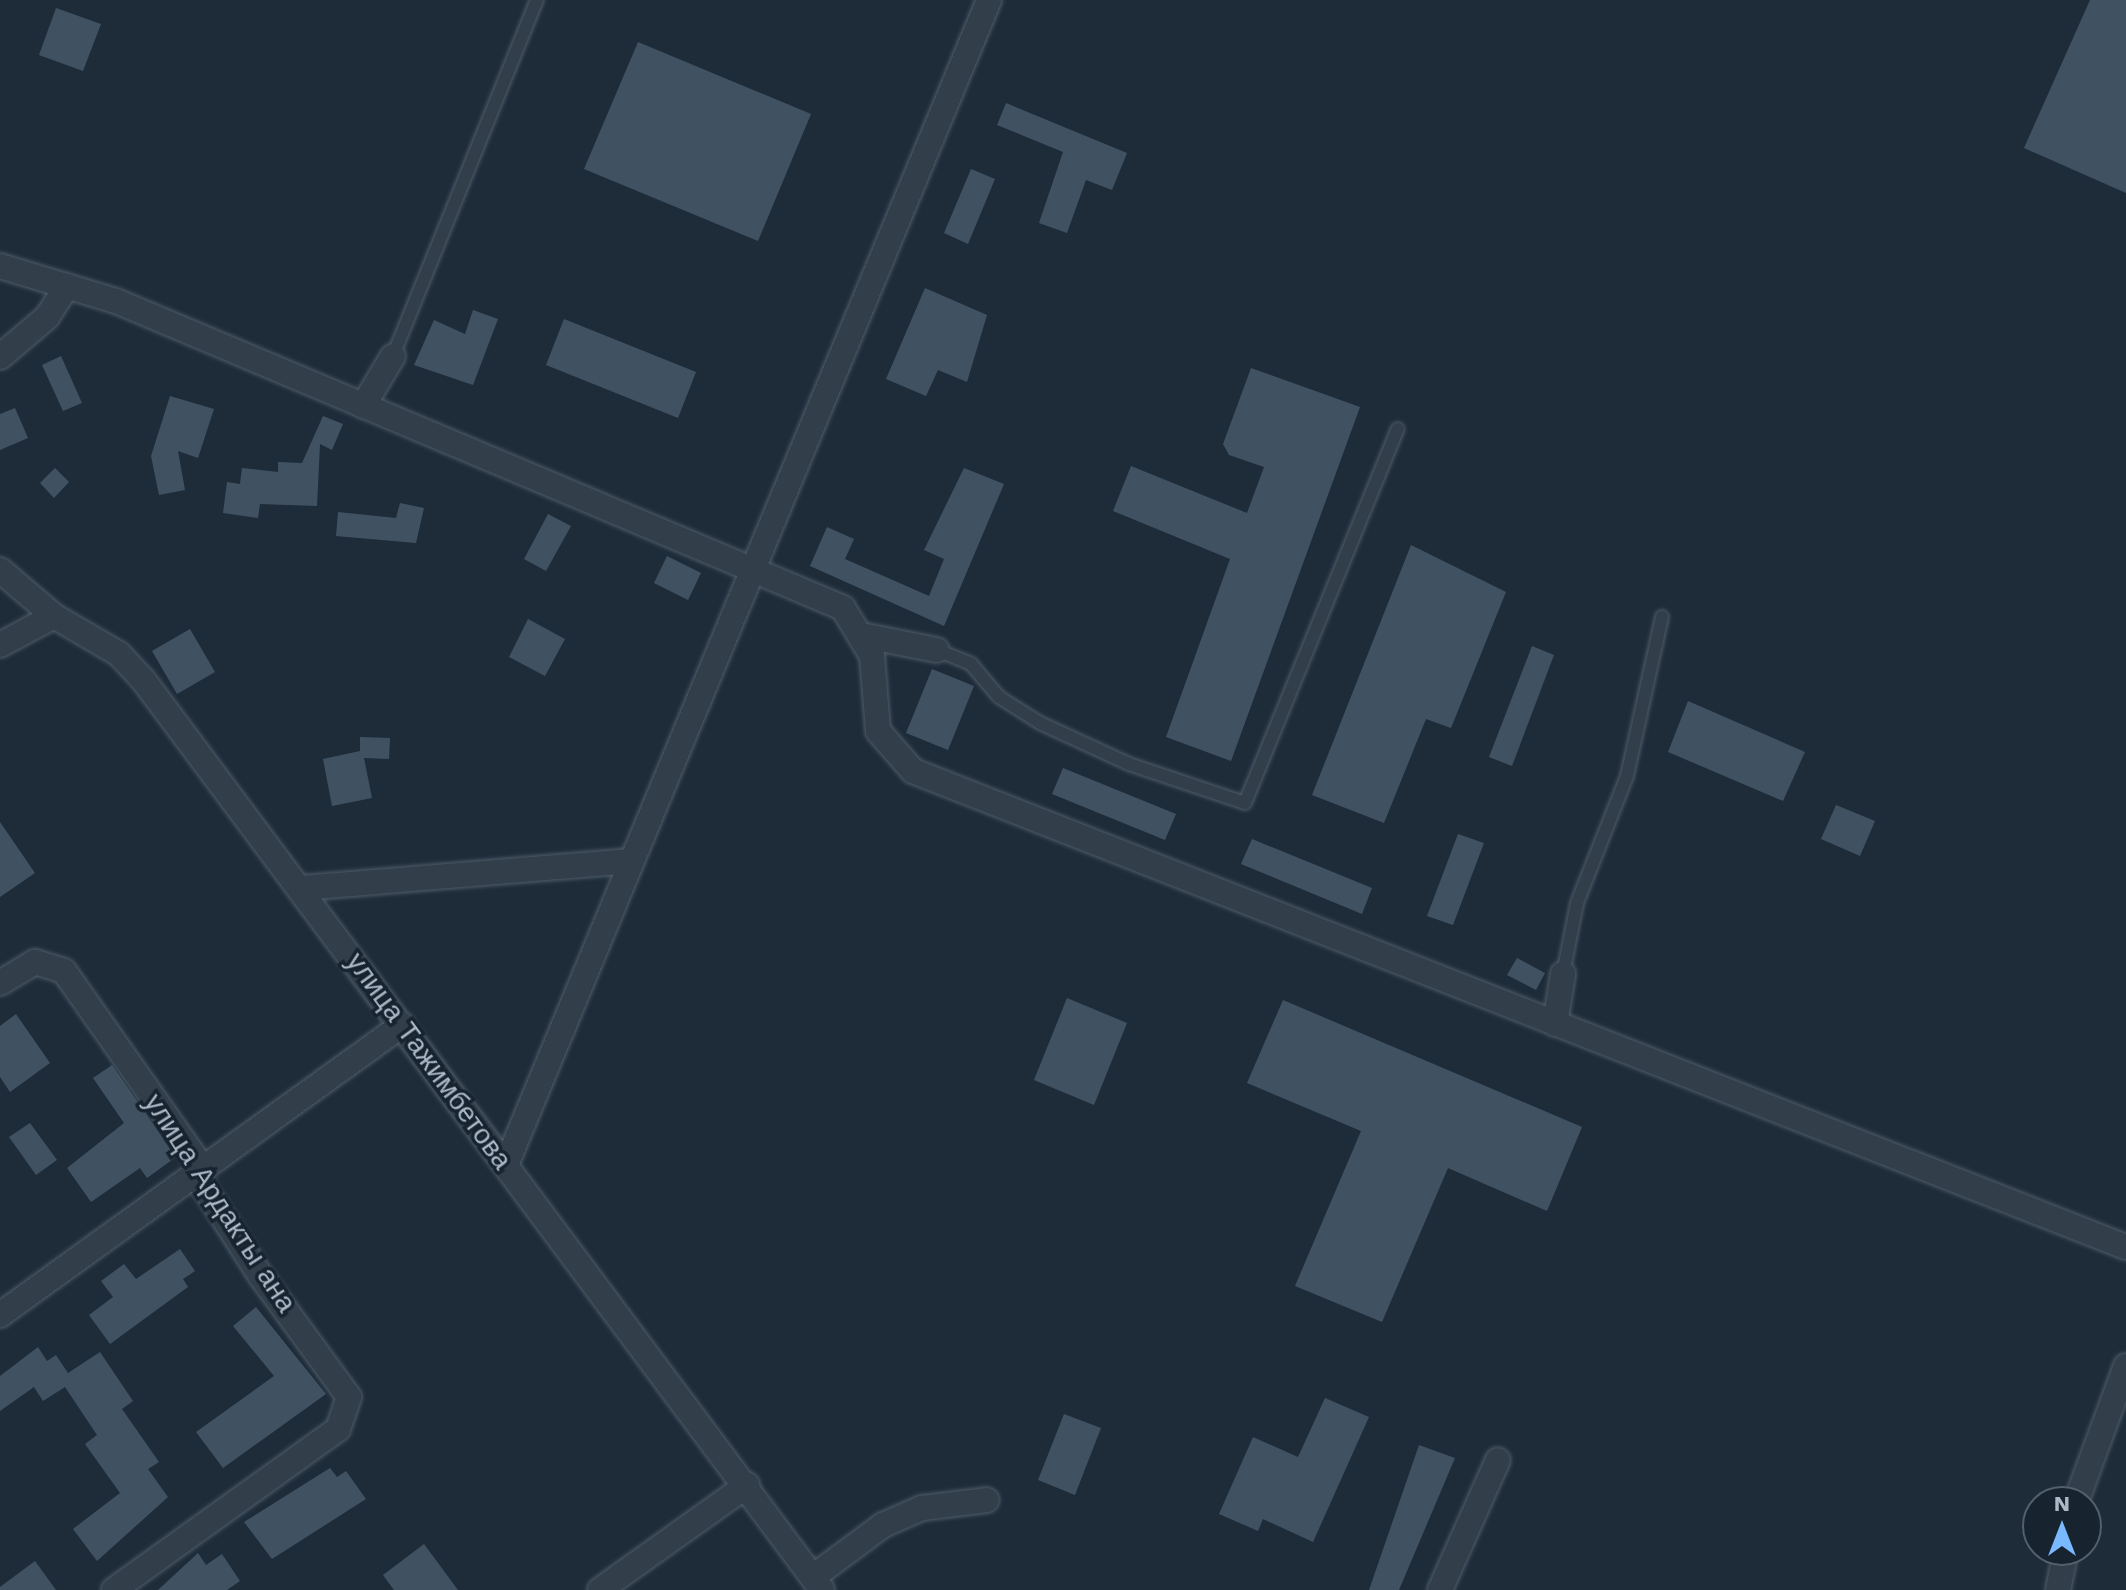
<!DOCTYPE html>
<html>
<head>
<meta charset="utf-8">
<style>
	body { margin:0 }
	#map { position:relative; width:2126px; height:1590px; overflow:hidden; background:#1e2c3a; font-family:"Work Sans",sans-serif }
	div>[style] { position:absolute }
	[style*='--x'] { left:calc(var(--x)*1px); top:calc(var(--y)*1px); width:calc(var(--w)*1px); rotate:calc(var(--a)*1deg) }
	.building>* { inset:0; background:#405262 }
	.roads { filter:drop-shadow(0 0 2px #4f5c68) drop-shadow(0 0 2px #4f5c68) }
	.lane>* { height:12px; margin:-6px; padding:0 6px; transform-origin:6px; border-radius:6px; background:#323e4a }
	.street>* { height:24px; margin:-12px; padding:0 12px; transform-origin:12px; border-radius:12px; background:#323e4a }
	span { translate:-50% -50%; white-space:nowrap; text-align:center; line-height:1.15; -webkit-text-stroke:7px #17232e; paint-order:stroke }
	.street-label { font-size:28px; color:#acb9c7 }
	.north { position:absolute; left:2022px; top:1486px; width:80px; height:80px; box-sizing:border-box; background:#17232e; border:2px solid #535f6b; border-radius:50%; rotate:0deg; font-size:22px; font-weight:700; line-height:32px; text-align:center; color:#acb9c7 }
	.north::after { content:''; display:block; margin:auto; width:28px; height:36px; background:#79b9ff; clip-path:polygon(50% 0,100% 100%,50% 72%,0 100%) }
</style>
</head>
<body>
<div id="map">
	<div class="building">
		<div style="clip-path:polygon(2090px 0,2126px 0,2126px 193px,2024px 148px)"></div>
		<div style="clip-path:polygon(56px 8px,101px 24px,83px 71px,39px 55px)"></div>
		<div style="clip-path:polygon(638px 42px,811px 114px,758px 241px,584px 169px)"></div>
		<div style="clip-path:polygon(1006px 103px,1127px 153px,1112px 190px,1086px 180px,1067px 233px,1039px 223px,1063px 152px,997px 125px)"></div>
		<div style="clip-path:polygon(971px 169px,995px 179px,968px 244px,944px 233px)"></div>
		<div style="clip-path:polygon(925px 288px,987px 315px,967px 382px,938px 370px,926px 396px,886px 379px)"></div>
		<div style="clip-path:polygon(473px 310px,498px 319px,473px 385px,414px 365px,434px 320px,465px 334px)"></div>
		<div style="clip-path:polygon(564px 319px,696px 372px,678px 418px,546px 365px)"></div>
		<div style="clip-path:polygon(61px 356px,82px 403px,63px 411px,42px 365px)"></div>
		<div style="clip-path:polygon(1251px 368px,1360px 407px,1231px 761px,1166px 737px,1230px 559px,1113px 511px,1131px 466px,1247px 513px,1264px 467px,1229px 455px,1223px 444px)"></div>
		<div style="clip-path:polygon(170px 396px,214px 409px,198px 458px,178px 451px,185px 490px,159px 495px,151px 456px)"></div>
		<div style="clip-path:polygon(15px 408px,28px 438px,0 450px,0 414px)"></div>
		<div style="clip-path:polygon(323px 416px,343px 424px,332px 450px,320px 444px,317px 506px,260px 504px,258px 518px,223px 513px,227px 482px,240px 484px,242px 468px,278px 472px,278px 462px,302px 463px)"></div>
		<div style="clip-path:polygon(55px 468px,69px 482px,54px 498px,40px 483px)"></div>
		<div style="clip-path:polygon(964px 468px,1004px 484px,944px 626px,810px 566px,827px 527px,854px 539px,845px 559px,929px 596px,944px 559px,924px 550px)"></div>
		<div style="clip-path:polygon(400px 503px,424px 508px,416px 543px,336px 536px,338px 512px,396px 518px)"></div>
		<div style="clip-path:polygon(548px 514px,571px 526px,546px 571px,524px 559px)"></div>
		<div style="clip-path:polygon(1411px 545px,1506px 592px,1451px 728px,1426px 719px,1384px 823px,1312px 795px)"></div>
		<div style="clip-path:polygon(667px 556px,701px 573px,688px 600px,654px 583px)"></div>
		<div style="clip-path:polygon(528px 619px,565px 639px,545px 676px,509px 657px)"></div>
		<div style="clip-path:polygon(190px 629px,215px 672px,177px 694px,152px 651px)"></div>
		<div style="clip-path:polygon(1532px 646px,1554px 655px,1512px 766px,1489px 757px)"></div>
		<div style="clip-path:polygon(932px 669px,974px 686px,948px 750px,906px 733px)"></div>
		<div style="clip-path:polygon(1688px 701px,1805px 752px,1783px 801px,1668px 752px)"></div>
		<div style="clip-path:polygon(360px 737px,390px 738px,389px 759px,364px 758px,372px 798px,332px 806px,323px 759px,360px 751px)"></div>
		<div style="clip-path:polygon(1063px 768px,1176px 814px,1165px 840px,1052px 794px)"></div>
		<div style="clip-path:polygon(1836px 805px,1875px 821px,1860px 856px,1821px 839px)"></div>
		<div style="clip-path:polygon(0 822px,35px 873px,0 897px)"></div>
		<div style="clip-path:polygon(1458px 834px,1484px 843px,1453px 925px,1427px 916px)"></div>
		<div style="clip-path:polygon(1252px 839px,1372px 888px,1362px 914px,1241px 864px)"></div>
		<div style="clip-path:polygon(1517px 958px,1545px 973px,1536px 990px,1507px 975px)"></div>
		<div style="clip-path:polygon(1067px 998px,1127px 1023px,1094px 1105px,1034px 1080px)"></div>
		<div style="clip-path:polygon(1283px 1000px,1582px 1127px,1547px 1211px,1448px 1168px,1382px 1322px,1295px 1286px,1361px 1131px,1247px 1083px)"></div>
		<div style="clip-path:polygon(16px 1014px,50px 1063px,10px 1092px,0 1077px,0 1026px)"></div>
		<div style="clip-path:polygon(112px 1065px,176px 1157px,147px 1178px,140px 1168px,91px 1202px,67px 1168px,124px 1123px,93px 1078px)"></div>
		<div style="clip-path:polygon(30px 1123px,57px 1160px,36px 1175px,9px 1137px)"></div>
		<div style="clip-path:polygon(180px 1249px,195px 1271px,183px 1279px,188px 1287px,110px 1344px,89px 1315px,113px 1297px,101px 1281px,124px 1264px,136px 1279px)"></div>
		<div style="clip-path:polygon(256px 1307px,326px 1394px,223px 1468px,196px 1432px,274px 1376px,233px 1326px)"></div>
		<div style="clip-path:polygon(38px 1347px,47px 1361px,56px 1355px,68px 1373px,100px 1352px,133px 1401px,122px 1409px,159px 1462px,148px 1469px,168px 1497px,97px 1561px,73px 1529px,120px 1493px,85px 1444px,97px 1435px,65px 1387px,43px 1401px,34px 1387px,0 1411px,0 1376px)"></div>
		<div style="clip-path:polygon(1325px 1398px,1369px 1417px,1313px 1542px,1263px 1519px,1258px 1531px,1219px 1514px,1253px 1437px,1298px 1457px)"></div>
		<div style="clip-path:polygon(1064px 1414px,1101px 1428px,1075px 1495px,1038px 1480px)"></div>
		<div style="clip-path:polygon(1419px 1445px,1455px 1458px,1399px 1590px,1369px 1590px)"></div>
		<div style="clip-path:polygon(330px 1468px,337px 1477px,346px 1471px,366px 1499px,272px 1559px,244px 1522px)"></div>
		<div style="clip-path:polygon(424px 1544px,458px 1590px,394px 1590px,383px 1575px)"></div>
		<div style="clip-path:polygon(198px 1553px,206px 1565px,222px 1554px,240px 1581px,227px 1590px,158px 1590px)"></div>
		<div style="clip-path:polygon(35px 1561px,56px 1590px,0 1590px,0 1587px)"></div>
	</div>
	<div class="roads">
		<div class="lane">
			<div style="--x:393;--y:356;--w:384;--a:-68"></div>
			<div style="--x:937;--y:650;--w:37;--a:22"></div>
			<div style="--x:971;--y:664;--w:43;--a:49.7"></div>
			<div style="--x:999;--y:697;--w:49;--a:32.4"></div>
			<div style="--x:1040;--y:723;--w:98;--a:24.7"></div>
			<div style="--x:1129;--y:764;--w:122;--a:18.6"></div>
			<div style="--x:1245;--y:803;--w:404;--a:-67.8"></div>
			<div style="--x:1563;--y:974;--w:72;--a:-78.8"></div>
			<div style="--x:1577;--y:903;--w:136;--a:-68.5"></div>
			<div style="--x:1627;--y:776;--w:163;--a:-77.6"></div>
		</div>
		<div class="street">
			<div style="--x:0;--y:266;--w:121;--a:16.8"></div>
			<div style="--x:116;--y:301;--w:789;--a:22.89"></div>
			<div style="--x:843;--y:608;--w:56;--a:58.9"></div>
			<div style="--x:872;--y:656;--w:75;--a:85.4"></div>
			<div style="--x:878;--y:731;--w:53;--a:48.8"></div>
			<div style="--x:913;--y:771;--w:1303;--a:21.43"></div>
			<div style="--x:0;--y:357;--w:62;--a:-40.4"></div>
			<div style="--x:47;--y:317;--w:37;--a:-57"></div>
			<div style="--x:363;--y:406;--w:58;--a:-59"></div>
			<div style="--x:0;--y:570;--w:71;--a:40.4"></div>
			<div style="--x:54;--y:616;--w:75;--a:30.3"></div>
			<div style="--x:119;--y:654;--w:37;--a:47"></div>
			<div style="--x:144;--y:681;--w:1134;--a:53.28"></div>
			<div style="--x:866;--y:636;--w:72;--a:11.2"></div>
			<div style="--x:0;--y:645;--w:61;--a:-28.2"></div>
			<div style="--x:302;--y:888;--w:330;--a:-4.7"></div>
			<div style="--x:0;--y:983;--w:41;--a:-31"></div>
			<div style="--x:35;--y:962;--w:30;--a:17"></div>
			<div style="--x:64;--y:971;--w:233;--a:54.9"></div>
			<div style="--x:198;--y:1162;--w:25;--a:78"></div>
			<div style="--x:203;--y:1186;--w:106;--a:57.4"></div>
			<div style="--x:260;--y:1275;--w:151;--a:53.9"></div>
			<div style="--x:349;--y:1397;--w:34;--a:109"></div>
			<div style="--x:338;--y:1429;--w:276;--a:144.3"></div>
			<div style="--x:1555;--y:1024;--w:51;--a:-80.9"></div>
			<div style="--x:506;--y:1165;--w:1261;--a:-67.48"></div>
			<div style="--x:0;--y:1315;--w:496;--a:-35.8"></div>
			<div style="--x:2076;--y:1502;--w:145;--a:-69.8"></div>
			<div style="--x:813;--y:1577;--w:87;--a:-36.6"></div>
			<div style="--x:883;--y:1525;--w:43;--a:-23.6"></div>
			<div style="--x:922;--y:1508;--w:65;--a:-7"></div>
			<div style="--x:600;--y:1590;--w:181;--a:-35.5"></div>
			<div style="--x:1440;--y:1590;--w:142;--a:-66"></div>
			<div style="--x:2058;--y:1590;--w:41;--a:-78.7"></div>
		</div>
	</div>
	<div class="street-label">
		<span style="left:429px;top:1061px;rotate:54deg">улица Тажимбетова</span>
		<span style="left:220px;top:1203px;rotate:57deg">улица Ардакты ана</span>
	</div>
	<div class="north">N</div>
</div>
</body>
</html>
